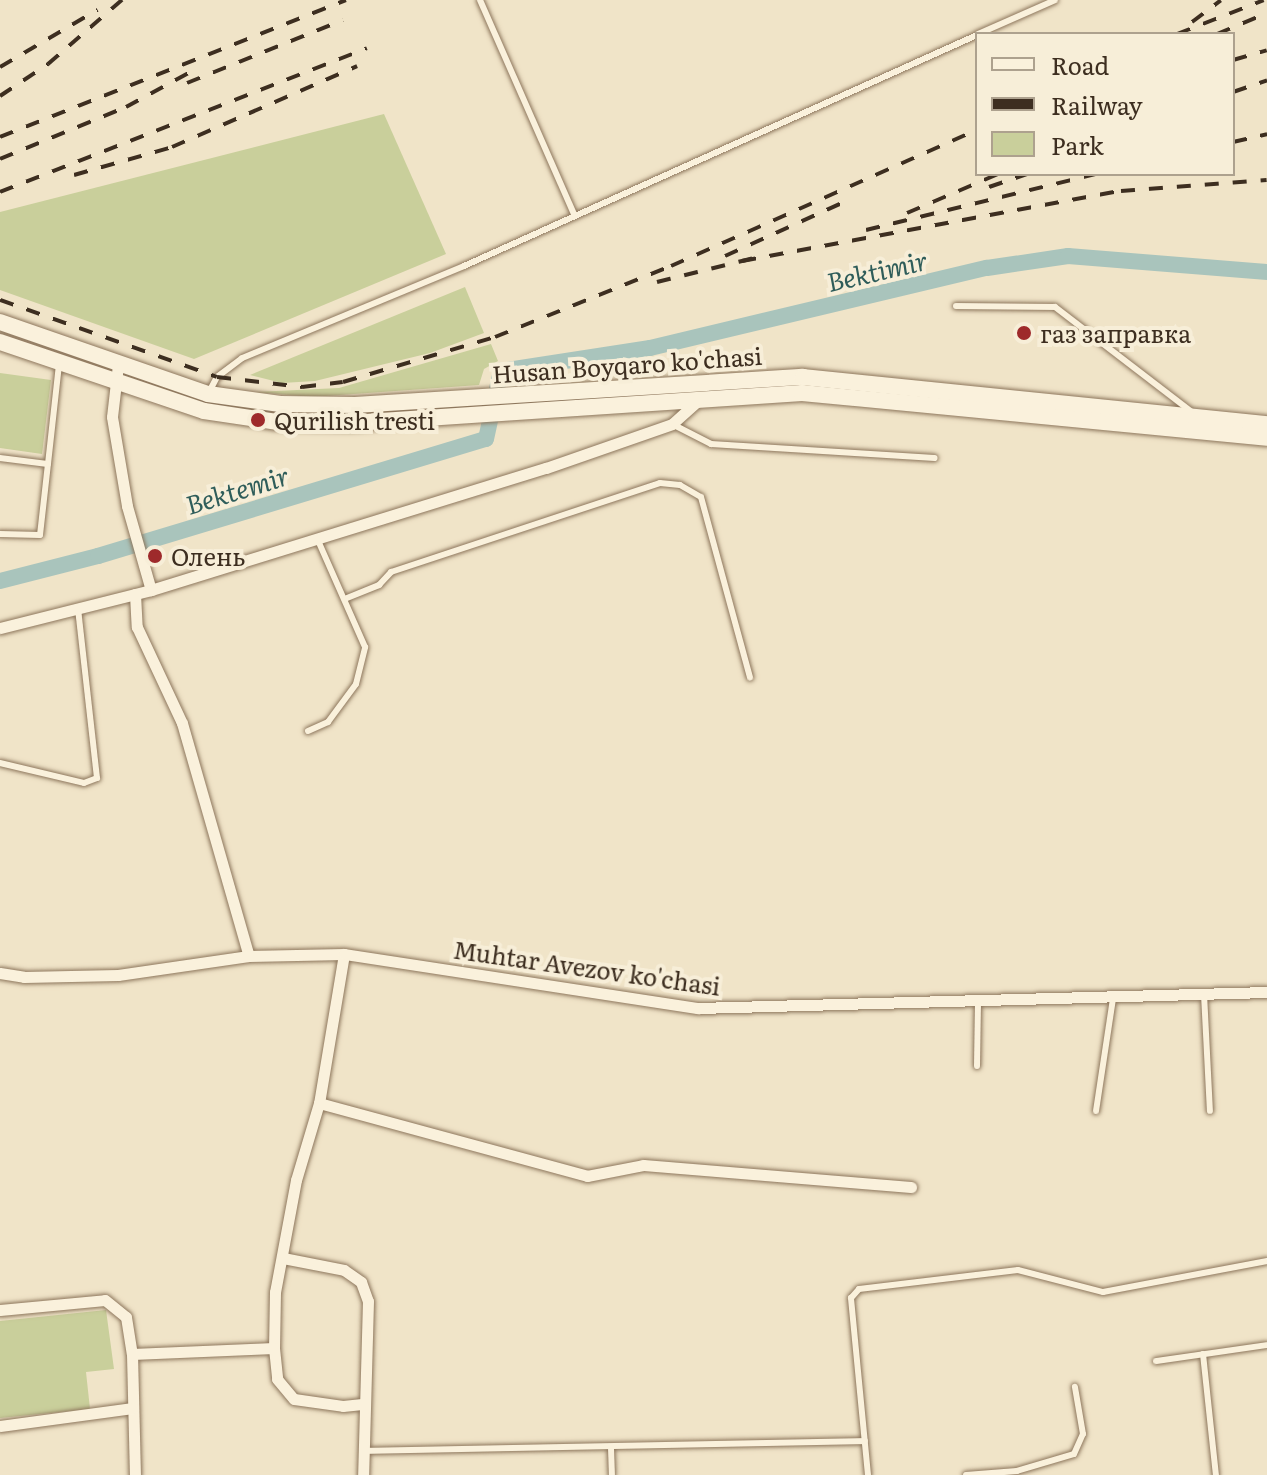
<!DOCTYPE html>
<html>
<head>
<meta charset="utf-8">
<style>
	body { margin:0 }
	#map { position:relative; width:1267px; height:1475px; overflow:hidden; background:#f0e4c8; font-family:Literata,serif }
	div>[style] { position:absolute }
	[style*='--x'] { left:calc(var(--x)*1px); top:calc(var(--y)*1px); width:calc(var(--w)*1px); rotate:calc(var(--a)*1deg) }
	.green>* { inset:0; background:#c9cf9b }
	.canal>* { height:16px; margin:-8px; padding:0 8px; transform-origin:8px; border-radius:8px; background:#a9c4bc }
	.roads { filter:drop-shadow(0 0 2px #8d765c) drop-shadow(0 0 2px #8d765c) }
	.service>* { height:6px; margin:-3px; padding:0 3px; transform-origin:3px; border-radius:3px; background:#faf1dc }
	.minor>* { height:11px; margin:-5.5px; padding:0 5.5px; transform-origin:5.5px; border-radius:5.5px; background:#faf1dc }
	.secondary>* { height:16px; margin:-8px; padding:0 8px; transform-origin:8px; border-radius:8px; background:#faf1dc }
	.rail>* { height:4px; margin-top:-2px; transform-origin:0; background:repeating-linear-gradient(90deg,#3d2e20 0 14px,transparent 0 28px) }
	.dots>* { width:22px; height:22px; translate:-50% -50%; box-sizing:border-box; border:4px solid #f7eed8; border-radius:50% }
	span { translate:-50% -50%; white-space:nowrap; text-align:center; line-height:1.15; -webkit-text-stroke:8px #f7eed8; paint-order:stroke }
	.poi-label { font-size:24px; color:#3d2e20 }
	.left { translate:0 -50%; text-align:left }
	.street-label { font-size:24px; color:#3d2e20 }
	.water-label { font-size:26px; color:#2f5d5a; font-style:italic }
	.legend { position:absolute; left:975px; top:32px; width:260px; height:144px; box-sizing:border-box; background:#f7eed8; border:2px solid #ada18e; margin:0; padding:10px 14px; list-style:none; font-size:24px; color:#3d2e20 }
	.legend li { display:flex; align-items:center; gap:16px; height:40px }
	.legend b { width:40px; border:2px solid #ada18e }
</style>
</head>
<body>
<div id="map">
	<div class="green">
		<div style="clip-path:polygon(384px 114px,446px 254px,194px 359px,0 290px,0 212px)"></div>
		<div style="clip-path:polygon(465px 287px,484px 333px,430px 353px,315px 381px,282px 383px,250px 375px)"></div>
		<div style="clip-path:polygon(491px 344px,498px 361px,484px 369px,479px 385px,312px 397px,255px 392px,339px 388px)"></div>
		<div style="clip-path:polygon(0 373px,51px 380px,42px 454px,0 448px)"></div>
		<div style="clip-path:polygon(106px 1310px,114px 1369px,86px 1372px,90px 1409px,0 1418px,0 1321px)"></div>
	</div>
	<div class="canal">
		<div style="--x:0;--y:581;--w:101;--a:-14.3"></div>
		<div style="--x:98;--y:556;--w:405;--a:-16.8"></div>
		<div style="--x:486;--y:439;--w:70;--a:-77.6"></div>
		<div style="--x:501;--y:371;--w:151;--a:-8.8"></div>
		<div style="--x:650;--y:348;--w:346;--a:-13.4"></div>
		<div style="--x:987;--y:268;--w:82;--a:-8.4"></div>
		<div style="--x:1068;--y:256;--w:200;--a:4.6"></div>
	</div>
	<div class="roads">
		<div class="service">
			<div style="--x:480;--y:0;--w:234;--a:66.3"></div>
			<div style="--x:978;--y:34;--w:84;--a:-23.8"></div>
			<div style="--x:956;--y:306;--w:99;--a:0.6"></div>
			<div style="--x:1055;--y:307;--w:173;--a:37.5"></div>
			<div style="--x:209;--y:392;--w:17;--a:-62"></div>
			<div style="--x:217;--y:377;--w:31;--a:-37"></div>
			<div style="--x:242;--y:358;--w:240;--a:-22.5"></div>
			<div style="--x:464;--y:266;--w:563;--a:-24.24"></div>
			<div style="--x:672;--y:424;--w:44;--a:27.1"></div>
			<div style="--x:711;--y:444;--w:224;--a:3.6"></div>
			<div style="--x:0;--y:458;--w:48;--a:7.1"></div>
			<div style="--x:48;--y:464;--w:100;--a:-83.7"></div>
			<div style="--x:0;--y:534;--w:40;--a:1.4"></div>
			<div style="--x:40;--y:535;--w:71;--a:-83.6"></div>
			<div style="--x:347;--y:598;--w:35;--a:-22"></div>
			<div style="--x:379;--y:585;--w:18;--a:-47"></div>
			<div style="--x:391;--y:572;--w:283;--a:-18.3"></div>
			<div style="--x:660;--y:483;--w:20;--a:6"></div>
			<div style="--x:680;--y:485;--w:24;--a:30"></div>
			<div style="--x:701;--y:497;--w:187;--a:74.8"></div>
			<div style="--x:308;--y:731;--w:22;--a:-24"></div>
			<div style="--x:328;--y:722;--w:47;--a:-53.6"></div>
			<div style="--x:356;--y:684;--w:38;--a:-76"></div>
			<div style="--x:365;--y:647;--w:119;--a:-113.8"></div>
			<div style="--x:0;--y:763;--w:86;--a:13.4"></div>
			<div style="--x:84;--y:783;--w:14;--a:-21"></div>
			<div style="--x:97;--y:778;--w:170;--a:-96.4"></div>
			<div style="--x:1204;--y:994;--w:117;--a:87.1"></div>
			<div style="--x:977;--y:1066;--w:64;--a:-89.1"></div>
			<div style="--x:1096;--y:1111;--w:114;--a:-81.4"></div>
			<div style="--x:1203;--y:1354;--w:122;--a:83.9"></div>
			<div style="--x:1156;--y:1361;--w:112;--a:-8.2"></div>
			<div style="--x:611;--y:1448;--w:27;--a:88"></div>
			<div style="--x:363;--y:1451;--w:502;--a:-1.14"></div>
			<div style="--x:868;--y:1475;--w:178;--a:-95.5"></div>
			<div style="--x:851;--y:1298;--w:12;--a:-48"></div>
			<div style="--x:859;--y:1289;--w:160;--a:-6.8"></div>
			<div style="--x:1018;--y:1270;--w:88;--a:14.5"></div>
			<div style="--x:1103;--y:1292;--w:167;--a:-10.7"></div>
			<div style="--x:966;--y:1475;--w:51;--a:-4.5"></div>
			<div style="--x:1017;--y:1471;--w:59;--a:-16.6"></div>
			<div style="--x:1074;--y:1454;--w:22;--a:-66"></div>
			<div style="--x:1083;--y:1434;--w:48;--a:-99.7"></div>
		</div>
		<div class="minor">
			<div style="--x:118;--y:365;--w:52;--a:96.6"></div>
			<div style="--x:112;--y:417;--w:90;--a:80.4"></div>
			<div style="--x:127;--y:506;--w:87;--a:74.1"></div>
			<div style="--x:135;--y:594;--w:33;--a:87"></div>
			<div style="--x:137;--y:627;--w:106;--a:64.9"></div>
			<div style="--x:182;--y:723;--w:242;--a:74"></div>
			<div style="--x:0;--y:628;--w:156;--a:-14.1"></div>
			<div style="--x:151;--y:590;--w:413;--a:-17.2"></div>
			<div style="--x:546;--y:468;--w:133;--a:-19.2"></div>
			<div style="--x:672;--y:424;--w:38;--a:-42"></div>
			<div style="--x:344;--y:954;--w:151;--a:99.5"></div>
			<div style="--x:319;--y:1103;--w:80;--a:106.6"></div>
			<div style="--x:296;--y:1180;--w:114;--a:100.6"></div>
			<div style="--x:275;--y:1292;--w:56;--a:91"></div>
			<div style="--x:274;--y:1348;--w:31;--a:84"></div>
			<div style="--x:277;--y:1379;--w:26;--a:50"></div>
			<div style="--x:294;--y:1399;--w:49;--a:8.1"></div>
			<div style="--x:343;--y:1406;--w:19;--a:-6"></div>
			<div style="--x:0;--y:973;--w:24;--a:9"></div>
			<div style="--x:24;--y:977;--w:94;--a:-1.2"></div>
			<div style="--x:118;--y:975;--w:132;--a:-8.3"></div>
			<div style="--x:249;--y:956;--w:95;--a:-1.2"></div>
			<div style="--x:344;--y:954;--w:358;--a:8.7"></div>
			<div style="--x:698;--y:1008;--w:569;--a:-1.61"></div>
			<div style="--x:319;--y:1103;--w:278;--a:15.2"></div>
			<div style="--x:587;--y:1176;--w:57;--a:-11.1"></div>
			<div style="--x:643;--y:1165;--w:269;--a:4.7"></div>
			<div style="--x:283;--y:1258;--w:62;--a:11.1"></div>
			<div style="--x:344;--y:1270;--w:21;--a:35"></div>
			<div style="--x:361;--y:1282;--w:20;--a:70"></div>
			<div style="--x:368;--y:1301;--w:174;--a:91.6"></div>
			<div style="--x:0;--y:1310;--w:105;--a:-5.4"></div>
			<div style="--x:105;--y:1300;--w:27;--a:39"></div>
			<div style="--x:126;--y:1317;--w:37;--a:81"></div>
			<div style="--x:132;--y:1354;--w:142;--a:-2.4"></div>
			<div style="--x:132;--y:1354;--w:121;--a:88.6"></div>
			<div style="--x:0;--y:1426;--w:134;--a:-7.7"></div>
		</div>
		<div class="secondary">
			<div style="--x:0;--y:322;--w:220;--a:19.1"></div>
			<div style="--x:208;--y:394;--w:73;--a:7.9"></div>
			<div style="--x:280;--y:404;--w:75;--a:0.8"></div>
			<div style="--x:355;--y:405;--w:449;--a:-3.6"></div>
			<div style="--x:803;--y:377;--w:466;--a:5.8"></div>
			<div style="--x:0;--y:342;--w:215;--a:18.7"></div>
			<div style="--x:204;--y:411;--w:75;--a:8.5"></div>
			<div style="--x:278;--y:422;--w:73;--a:0.8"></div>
			<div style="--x:351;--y:423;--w:452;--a:-3.8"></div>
			<div style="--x:802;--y:393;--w:467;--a:5.5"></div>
		</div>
	</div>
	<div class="rail">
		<div style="--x:1192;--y:22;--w:36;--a:-37"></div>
		<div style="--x:1177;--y:34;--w:93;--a:-21.3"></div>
		<div style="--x:1217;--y:34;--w:54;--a:-22.8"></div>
		<div style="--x:1233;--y:60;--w:35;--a:-16"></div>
		<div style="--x:0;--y:67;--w:113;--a:-30.4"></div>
		<div style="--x:187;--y:83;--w:168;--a:-22"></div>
		<div style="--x:1233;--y:92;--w:36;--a:-19"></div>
		<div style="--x:0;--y:96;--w:58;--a:-33.7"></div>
		<div style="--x:48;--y:64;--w:98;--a:-40.9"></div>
		<div style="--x:0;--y:137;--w:372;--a:-21.6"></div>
		<div style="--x:1233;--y:142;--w:35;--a:-13"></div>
		<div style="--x:0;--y:159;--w:136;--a:-22.4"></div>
		<div style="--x:126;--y:107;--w:80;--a:-28.5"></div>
		<div style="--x:74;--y:175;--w:102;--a:-15.9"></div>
		<div style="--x:172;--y:147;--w:202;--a:-23.6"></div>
		<div style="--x:989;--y:187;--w:40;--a:-18.9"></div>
		<div style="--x:0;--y:192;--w:394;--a:-21.4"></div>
		<div style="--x:907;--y:213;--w:99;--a:-23.2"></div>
		<div style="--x:866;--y:230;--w:236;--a:-13.7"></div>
		<div style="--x:725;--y:256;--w:128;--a:-24.4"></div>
		<div style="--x:742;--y:261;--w:385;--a:-10.5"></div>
		<div style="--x:1121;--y:191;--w:146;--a:-4.3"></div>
		<div style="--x:657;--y:282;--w:100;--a:-13.9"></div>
		<div style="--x:0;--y:300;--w:230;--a:19.5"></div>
		<div style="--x:217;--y:377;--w:86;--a:6.7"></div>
		<div style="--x:302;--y:387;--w:41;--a:-7"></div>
		<div style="--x:343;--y:382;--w:159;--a:-16.5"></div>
		<div style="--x:495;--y:337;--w:190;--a:-22"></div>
		<div style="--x:671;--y:266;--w:335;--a:-24"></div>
	</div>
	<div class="dots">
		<div style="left:1024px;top:333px;background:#9e2a2b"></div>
		<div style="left:258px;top:420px;background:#9e2a2b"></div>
		<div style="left:155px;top:556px;background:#9e2a2b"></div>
	</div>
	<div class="poi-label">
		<span class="left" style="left:1040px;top:333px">газ заправка</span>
		<span class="left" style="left:274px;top:420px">Qurilish tresti</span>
		<span class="left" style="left:171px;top:556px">Олень</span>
	</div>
	<div class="street-label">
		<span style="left:627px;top:364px;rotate:-4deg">Husan Boyqaro ko'chasi</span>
		<span style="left:587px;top:967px;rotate:8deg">Muhtar Avezov ko'chasi</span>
	</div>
	<div class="water-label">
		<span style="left:877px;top:270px;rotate:-13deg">Bektimir</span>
		<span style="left:237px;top:489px;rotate:-17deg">Bektemir</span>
	</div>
	<ul class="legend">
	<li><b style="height:10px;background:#faf1dc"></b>Road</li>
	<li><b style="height:10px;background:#3d2e20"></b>Railway</li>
	<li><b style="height:22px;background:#c9cf9b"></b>Park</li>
	</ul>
</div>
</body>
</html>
